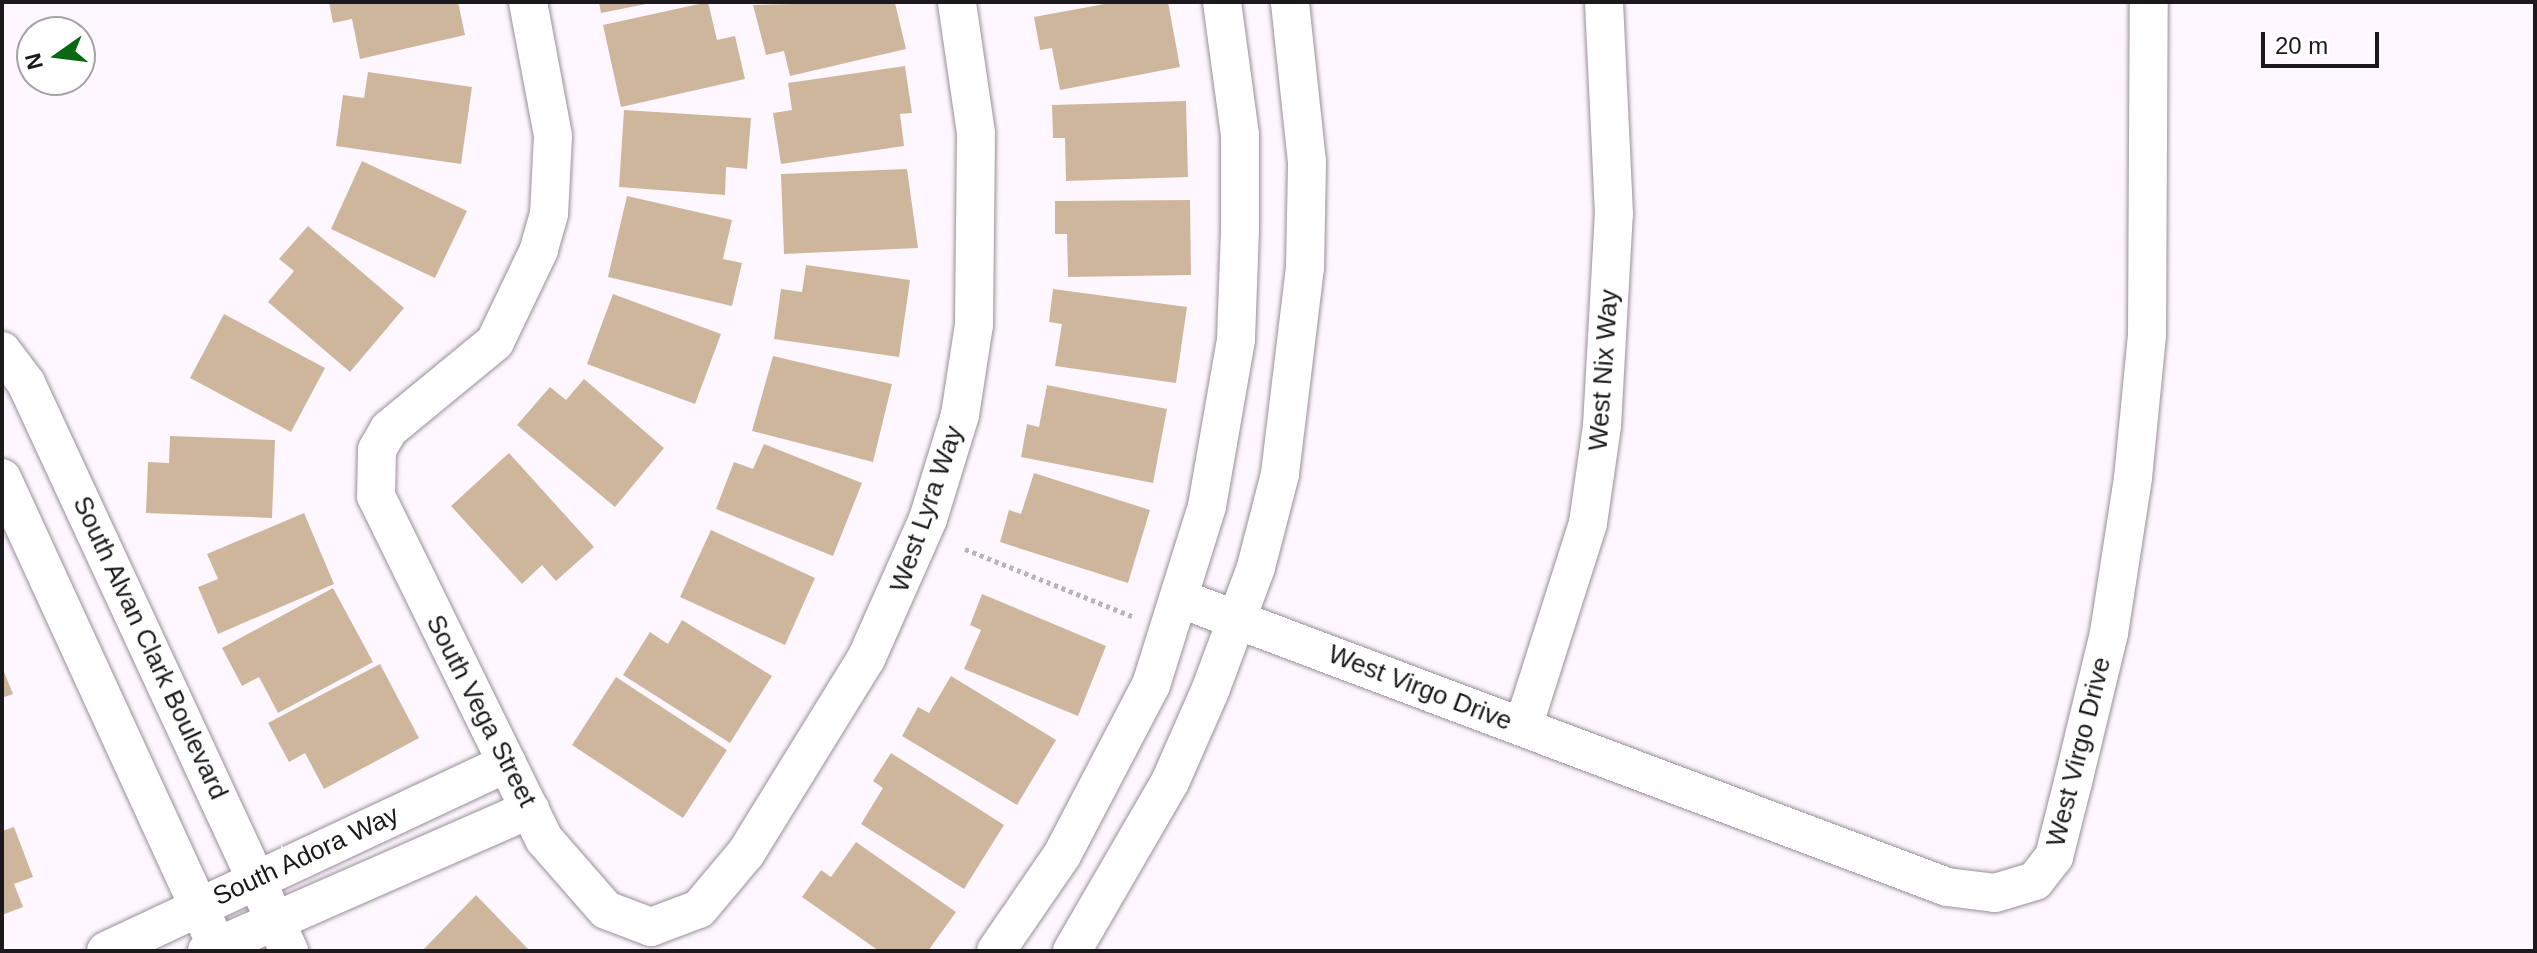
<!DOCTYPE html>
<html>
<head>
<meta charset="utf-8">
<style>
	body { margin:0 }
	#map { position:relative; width:2537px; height:953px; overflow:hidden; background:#fff7ff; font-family:Arial,sans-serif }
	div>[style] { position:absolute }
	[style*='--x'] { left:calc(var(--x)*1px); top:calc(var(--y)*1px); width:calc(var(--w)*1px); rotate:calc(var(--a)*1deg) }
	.building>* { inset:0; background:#ceb69d }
	.path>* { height:5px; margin-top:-2.5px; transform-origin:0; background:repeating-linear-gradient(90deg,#bab4ba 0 4px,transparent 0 8px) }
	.roads { filter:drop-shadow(0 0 2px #989098) drop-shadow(0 0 2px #989098) }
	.minor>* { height:38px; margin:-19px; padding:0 19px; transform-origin:19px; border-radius:19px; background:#fff }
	span { translate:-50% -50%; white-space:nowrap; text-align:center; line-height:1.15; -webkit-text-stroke:8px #fff; paint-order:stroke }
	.street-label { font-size:26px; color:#1c191c }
	.frame { position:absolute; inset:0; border:4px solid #1c191c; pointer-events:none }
	.north { position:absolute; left:16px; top:16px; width:80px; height:80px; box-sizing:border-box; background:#fff; border:2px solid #a4a3a4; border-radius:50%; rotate:256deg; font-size:22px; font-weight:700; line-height:32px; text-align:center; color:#1c191c }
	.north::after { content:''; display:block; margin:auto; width:28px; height:36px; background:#096812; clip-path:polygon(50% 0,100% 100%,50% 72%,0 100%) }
	.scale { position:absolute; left:2261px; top:32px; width:118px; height:36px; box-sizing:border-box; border:4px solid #1c191c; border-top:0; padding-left:10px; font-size:24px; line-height:28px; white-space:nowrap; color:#1c191c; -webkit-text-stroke:6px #fff; paint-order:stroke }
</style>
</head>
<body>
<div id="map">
	<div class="building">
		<div style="clip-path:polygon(329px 2px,458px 2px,465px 35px,360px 59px,352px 19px,333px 23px)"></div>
		<div style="clip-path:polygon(599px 2px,651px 2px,651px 3px,601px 13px)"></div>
		<div style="clip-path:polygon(708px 2px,717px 40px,735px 36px,745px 79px,621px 107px,603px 25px)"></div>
		<div style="clip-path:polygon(881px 2px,895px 3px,906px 49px,790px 76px,784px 51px,766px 55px,753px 5px)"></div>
		<div style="clip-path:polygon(1115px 2px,1168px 2px,1180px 67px,1060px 90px,1052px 48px,1040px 50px,1034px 17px)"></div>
		<div style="clip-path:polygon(905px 66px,912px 113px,900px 114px,904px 146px,781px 164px,773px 113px,792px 110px,788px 83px)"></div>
		<div style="clip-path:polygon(368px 72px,472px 87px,461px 164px,336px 146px,343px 95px,364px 98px)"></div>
		<div style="clip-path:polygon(1186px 101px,1188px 177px,1066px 181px,1065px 138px,1053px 138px,1052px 105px)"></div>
		<div style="clip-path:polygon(624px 110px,751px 118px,747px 169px,726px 167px,725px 195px,619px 187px)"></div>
		<div style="clip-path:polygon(362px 161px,467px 211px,435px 278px,331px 229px)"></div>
		<div style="clip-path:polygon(907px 169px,918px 248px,784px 254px,781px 174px)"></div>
		<div style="clip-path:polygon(627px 196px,732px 220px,723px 259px,742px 263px,732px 306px,608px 277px)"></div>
		<div style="clip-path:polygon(1190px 200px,1191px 275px,1068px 277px,1067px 234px,1055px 234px,1055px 201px)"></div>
		<div style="clip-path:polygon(308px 226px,404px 308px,350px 372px,268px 302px,294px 271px,279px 259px)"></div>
		<div style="clip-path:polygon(806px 265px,910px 280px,899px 357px,774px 339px,781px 289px,802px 292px)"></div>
		<div style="clip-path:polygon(1053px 289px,1187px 307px,1176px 383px,1055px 366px,1062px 324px,1049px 322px)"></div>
		<div style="clip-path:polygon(613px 294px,721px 334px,695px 404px,587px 364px)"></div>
		<div style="clip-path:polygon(224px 314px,325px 368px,291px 432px,190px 378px)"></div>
		<div style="clip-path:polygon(773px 356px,892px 384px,873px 462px,752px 431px)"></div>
		<div style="clip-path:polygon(584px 379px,664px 448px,615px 507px,517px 425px,550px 387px,566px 400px)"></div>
		<div style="clip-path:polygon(1047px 385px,1167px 409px,1153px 483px,1021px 457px,1027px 424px,1039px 427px)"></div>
		<div style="clip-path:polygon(170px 436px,275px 440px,272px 518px,146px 513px,148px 462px,169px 463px)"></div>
		<div style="clip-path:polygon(764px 444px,862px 483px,833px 556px,716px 509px,734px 462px,753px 469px)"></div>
		<div style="clip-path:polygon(509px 453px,594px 547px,556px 581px,542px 565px,522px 584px,451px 506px)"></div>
		<div style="clip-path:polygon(1034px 473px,1150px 510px,1128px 583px,1000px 542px,1009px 510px,1021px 514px)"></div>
		<div style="clip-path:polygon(304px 513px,334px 584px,218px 634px,198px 587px,218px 579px,207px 554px)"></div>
		<div style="clip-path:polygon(711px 530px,815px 578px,785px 645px,680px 597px)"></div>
		<div style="clip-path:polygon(333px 588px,373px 662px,278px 713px,259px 677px,242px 686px,222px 648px)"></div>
		<div style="clip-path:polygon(982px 594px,1106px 646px,1078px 716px,964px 669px,981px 630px,970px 625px)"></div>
		<div style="clip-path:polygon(682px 620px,772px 676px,730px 743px,623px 675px,650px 632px,668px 644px)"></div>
		<div style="clip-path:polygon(380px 664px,419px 738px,324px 789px,305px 753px,289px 762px,268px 723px)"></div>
		<div style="clip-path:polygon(2px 667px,13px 694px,2px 698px)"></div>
		<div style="clip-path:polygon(951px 676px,1056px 740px,1017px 805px,902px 736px,918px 707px,929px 713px)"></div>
		<div style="clip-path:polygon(616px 677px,727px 750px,683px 818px,572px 745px)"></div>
		<div style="clip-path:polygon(891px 753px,1004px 825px,964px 889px,861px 824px,883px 788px,873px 781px)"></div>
		<div style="clip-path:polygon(14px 827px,33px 877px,14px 884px,23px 907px,2px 915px,2px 831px)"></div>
		<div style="clip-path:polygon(856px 842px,956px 912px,928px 951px,879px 951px,802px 897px,821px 870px,831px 877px)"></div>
		<div style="clip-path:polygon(476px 895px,530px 951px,422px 951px)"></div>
	</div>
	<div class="path">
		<div style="--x:965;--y:549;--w:182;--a:21.9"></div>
	</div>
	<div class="roads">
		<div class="minor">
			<div style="--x:528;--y:2;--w:136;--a:79.4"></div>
			<div style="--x:553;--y:136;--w:78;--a:92.9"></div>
			<div style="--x:549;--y:214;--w:37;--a:106"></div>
			<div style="--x:539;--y:250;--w:102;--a:115.6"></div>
			<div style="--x:495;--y:342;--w:137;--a:140.6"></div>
			<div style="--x:389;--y:429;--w:24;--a:120"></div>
			<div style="--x:377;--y:450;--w:46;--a:91.2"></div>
			<div style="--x:376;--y:496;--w:382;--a:63.9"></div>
			<div style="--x:544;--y:839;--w:94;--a:48.9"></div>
			<div style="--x:606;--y:910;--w:48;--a:20.7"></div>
			<div style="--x:651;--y:927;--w:51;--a:-20.6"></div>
			<div style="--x:699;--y:909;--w:73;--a:-50"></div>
			<div style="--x:746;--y:853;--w:228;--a:-58.3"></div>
			<div style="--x:866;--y:659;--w:153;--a:-66.1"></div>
			<div style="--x:928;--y:519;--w:109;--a:-72.9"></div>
			<div style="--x:960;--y:415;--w:91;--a:-81.2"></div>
			<div style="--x:974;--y:325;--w:192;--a:-89.4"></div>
			<div style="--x:976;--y:133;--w:132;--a:-98.3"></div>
			<div style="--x:2;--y:351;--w:40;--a:53"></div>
			<div style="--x:26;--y:383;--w:626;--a:65.15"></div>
			<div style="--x:2;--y:478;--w:520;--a:65.36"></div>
			<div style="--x:1184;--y:600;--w:815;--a:20.61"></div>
			<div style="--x:1947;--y:887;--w:48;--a:7.1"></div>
			<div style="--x:1995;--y:893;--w:42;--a:-16.7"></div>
			<div style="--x:2035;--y:881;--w:31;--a:-52"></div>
			<div style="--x:2054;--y:857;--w:77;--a:-75.8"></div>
			<div style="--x:2073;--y:782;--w:153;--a:-76.4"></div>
			<div style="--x:2109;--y:633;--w:157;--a:-81.2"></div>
			<div style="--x:2133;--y:478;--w:145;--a:-84.4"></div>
			<div style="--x:2147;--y:334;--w:332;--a:-89.7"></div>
			<div style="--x:1523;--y:727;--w:214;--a:-72.3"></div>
			<div style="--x:1588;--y:523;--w:98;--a:-81.8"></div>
			<div style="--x:1602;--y:426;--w:212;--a:-86.8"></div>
			<div style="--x:1614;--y:214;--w:212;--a:-92.7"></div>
			<div style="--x:106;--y:951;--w:443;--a:-25.1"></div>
			<div style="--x:207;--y:951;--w:353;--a:-23.7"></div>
			<div style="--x:996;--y:951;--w:116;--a:-55.5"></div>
			<div style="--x:1062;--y:855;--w:192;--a:-62.4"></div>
			<div style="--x:1151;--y:685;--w:188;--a:-72.6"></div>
			<div style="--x:1207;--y:506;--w:169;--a:-80.1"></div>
			<div style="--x:1236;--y:339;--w:110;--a:-87.9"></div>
			<div style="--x:1240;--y:229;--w:94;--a:-90"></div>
			<div style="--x:1240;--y:135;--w:134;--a:-97.7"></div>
			<div style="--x:1072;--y:951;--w:195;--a:-59.9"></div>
			<div style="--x:1170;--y:782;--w:99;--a:-66.3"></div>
			<div style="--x:1210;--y:691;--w:132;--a:-69.6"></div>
			<div style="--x:1256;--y:567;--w:96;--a:-75.5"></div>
			<div style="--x:1280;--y:474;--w:208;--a:-83.1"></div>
			<div style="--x:1305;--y:268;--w:106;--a:-88.9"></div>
			<div style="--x:1307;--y:162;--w:161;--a:-96.1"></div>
		</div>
	</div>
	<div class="street-label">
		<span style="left:1604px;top:370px;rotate:-86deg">West Nix Way</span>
		<span style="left:927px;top:509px;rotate:-71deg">West Lyra Way</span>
		<span style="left:150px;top:648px;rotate:65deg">South Alvan Clark Boulevard</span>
		<span style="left:1420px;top:688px;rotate:21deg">West Virgo Drive</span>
		<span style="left:481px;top:711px;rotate:63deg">South Vega Street</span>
		<span style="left:2079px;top:752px;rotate:-76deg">West Virgo Drive</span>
		<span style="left:306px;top:856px;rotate:-25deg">South Adora Way</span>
	</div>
	<div class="frame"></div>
	<div class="north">N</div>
	<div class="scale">20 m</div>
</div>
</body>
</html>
